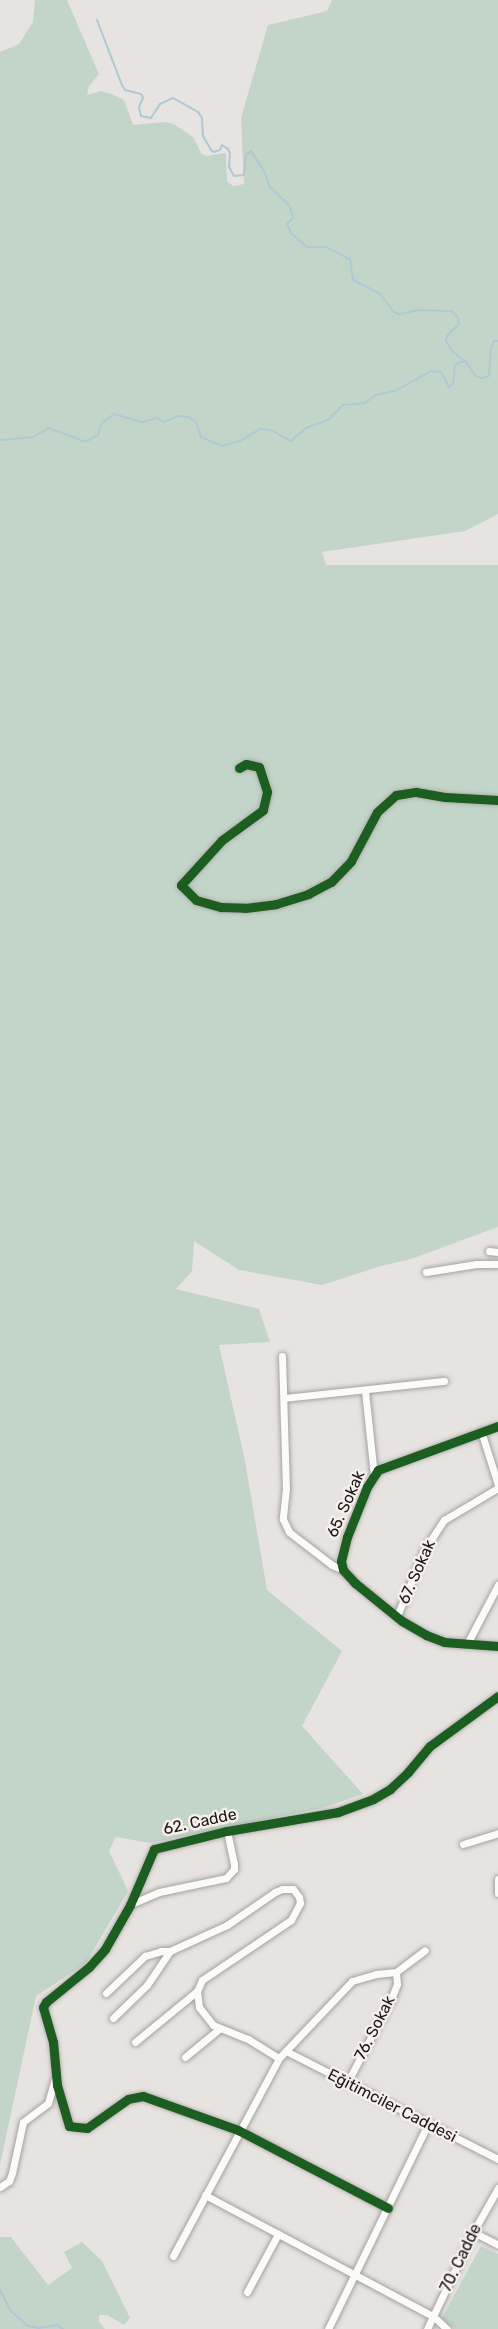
<!DOCTYPE html>
<html>
<head>
<meta charset="utf-8">
<style>
	body { margin:0 }
	#map { position:relative; width:498px; height:2329px; overflow:hidden; background:#e7e3e1; font-family:Rubik,sans-serif }
	div>[style] { position:absolute }
	[style*='--x'] { left:calc(var(--x)*1px); top:calc(var(--y)*1px); width:calc(var(--w)*1px); rotate:calc(var(--a)*1deg) }
	.green>* { inset:0; background:#c3d5c8 }
	.stream>* { height:2px; margin:-1px; padding:0 1px; transform-origin:1px; border-radius:1px; background:#adcad4 }
	.roads { filter:drop-shadow(0 0 2px #a4a2a0) drop-shadow(0 0 2px #a4a2a0) }
	.minor>* { height:7px; margin:-3.5px; padding:0 3.5px; transform-origin:3.5px; border-radius:3.5px; background:#fbfbfa }
	.cycleway>* { height:9px; margin:-4.5px; padding:0 4.5px; transform-origin:4.5px; border-radius:4.5px; background:#1b5e20 }
	span { translate:-50% -50%; white-space:nowrap; text-align:center; line-height:1.15; -webkit-text-stroke:5px #f7efec; paint-order:stroke }
	.street-label { font-size:16px; color:#1b1817 }
</style>
</head>
<body>
<div id="map">
	<div class="green">
		<div style="clip-path:polygon(35px 0,67px 0,99px 74px,89px 86px,87px 95px,101px 91px,114px 95px,124px 100px,133px 125px,165px 122px,174px 124px,194px 138px,201px 153px,206px 156px,226px 153px,227px 181px,233px 186px,244px 184px,241px 118px,268px 25px,327px 11px,332px 0,498px 0,498px 514px,465px 531px,322px 552px,326px 565px,498px 565px,498px 1227px,411px 1259px,381px 1266px,322px 1285px,239px 1270px,194px 1241px,192px 1271px,176px 1289px,259px 1309px,270px 1342px,219px 1345px,245px 1461px,267px 1590px,342px 1651px,302px 1726px,363px 1794px,322px 1808px,150px 1843px,116px 1837px,109px 1851px,128px 1891px,86px 1963px,36px 1996px,0 2165px,0 52px,19px 44px,33px 22px)"></div>
		<div style="clip-path:polygon(0 2237px,11px 2237px,48px 2285px,72px 2268px,64px 2252px,82px 2242px,102px 2261px,130px 2318px,124px 2325px,107px 2315px,99px 2315px,99px 2322px,105px 2329px,0 2329px)"></div>
		<div style="clip-path:polygon(481px 2246px,498px 2254px,498px 2329px,454px 2329px,442px 2318px)"></div>
	</div>
	<div class="stream">
		<div style="--x:97;--y:20;--w:70;--a:69"></div>
		<div style="--x:122;--y:85;--w:6;--a:59"></div>
		<div style="--x:125;--y:90;--w:16;--a:14"></div>
		<div style="--x:141;--y:94;--w:4;--a:63"></div>
		<div style="--x:143;--y:98;--w:10;--a:114"></div>
		<div style="--x:139;--y:107;--w:9;--a:77"></div>
		<div style="--x:141;--y:116;--w:10;--a:11"></div>
		<div style="--x:151;--y:118;--w:17;--a:-57"></div>
		<div style="--x:160;--y:104;--w:14;--a:-25"></div>
		<div style="--x:173;--y:98;--w:29;--a:29"></div>
		<div style="--x:198;--y:112;--w:7;--a:56"></div>
		<div style="--x:202;--y:118;--w:18;--a:87"></div>
		<div style="--x:203;--y:136;--w:16;--a:60"></div>
		<div style="--x:211;--y:150;--w:4;--a:34"></div>
		<div style="--x:214;--y:152;--w:6;--a:-18"></div>
		<div style="--x:220;--y:150;--w:5;--a:-68"></div>
		<div style="--x:222;--y:145;--w:7;--a:34"></div>
		<div style="--x:228;--y:149;--w:4;--a:63"></div>
		<div style="--x:230;--y:153;--w:14;--a:94"></div>
		<div style="--x:229;--y:167;--w:10;--a:61"></div>
		<div style="--x:234;--y:176;--w:10;--a:-6"></div>
		<div style="--x:244;--y:175;--w:20;--a:-84"></div>
		<div style="--x:246;--y:155;--w:6;--a:-39"></div>
		<div style="--x:251;--y:151;--w:24;--a:57"></div>
		<div style="--x:264;--y:171;--w:17;--a:69"></div>
		<div style="--x:270;--y:187;--w:28;--a:44"></div>
		<div style="--x:290;--y:206;--w:12;--a:76"></div>
		<div style="--x:293;--y:218;--w:8;--a:135"></div>
		<div style="--x:287;--y:224;--w:10;--a:66"></div>
		<div style="--x:291;--y:233;--w:21;--a:41"></div>
		<div style="--x:307;--y:247;--w:19;--a:0"></div>
		<div style="--x:326;--y:247;--w:27;--a:27"></div>
		<div style="--x:350;--y:259;--w:21;--a:82"></div>
		<div style="--x:353;--y:280;--w:29;--a:27"></div>
		<div style="--x:379;--y:293;--w:24;--a:52"></div>
		<div style="--x:394;--y:312;--w:5;--a:22"></div>
		<div style="--x:399;--y:314;--w:20;--a:-11"></div>
		<div style="--x:419;--y:310;--w:33;--a:2"></div>
		<div style="--x:452;--y:311;--w:9;--a:49"></div>
		<div style="--x:458;--y:318;--w:6;--a:81"></div>
		<div style="--x:459;--y:324;--w:17;--a:135"></div>
		<div style="--x:447;--y:336;--w:5;--a:101"></div>
		<div style="--x:446;--y:341;--w:13;--a:58"></div>
		<div style="--x:453;--y:352;--w:16;--a:38"></div>
		<div style="--x:0;--y:440;--w:33;--a:-5"></div>
		<div style="--x:33;--y:437;--w:18;--a:-29"></div>
		<div style="--x:49;--y:428;--w:39;--a:21"></div>
		<div style="--x:85;--y:442;--w:15;--a:-28"></div>
		<div style="--x:98;--y:435;--w:13;--a:-72"></div>
		<div style="--x:102;--y:423;--w:15;--a:-37"></div>
		<div style="--x:114;--y:414;--w:29;--a:16"></div>
		<div style="--x:142;--y:422;--w:16;--a:-14"></div>
		<div style="--x:158;--y:418;--w:6;--a:39"></div>
		<div style="--x:163;--y:422;--w:17;--a:-21"></div>
		<div style="--x:179;--y:416;--w:10;--a:6"></div>
		<div style="--x:189;--y:417;--w:9;--a:36"></div>
		<div style="--x:196;--y:422;--w:16;--a:72"></div>
		<div style="--x:201;--y:437;--w:23;--a:23"></div>
		<div style="--x:222;--y:446;--w:19;--a:-16"></div>
		<div style="--x:240;--y:441;--w:23;--a:-31"></div>
		<div style="--x:260;--y:429;--w:11;--a:5"></div>
		<div style="--x:271;--y:430;--w:23;--a:29"></div>
		<div style="--x:291;--y:441;--w:20;--a:-41"></div>
		<div style="--x:306;--y:428;--w:23;--a:-20"></div>
		<div style="--x:328;--y:420;--w:21;--a:-45"></div>
		<div style="--x:343;--y:405;--w:22;--a:-5"></div>
		<div style="--x:365;--y:403;--w:14;--a:-36"></div>
		<div style="--x:376;--y:395;--w:19;--a:-12"></div>
		<div style="--x:395;--y:391;--w:41;--a:-29.1"></div>
		<div style="--x:431;--y:371;--w:10;--a:6"></div>
		<div style="--x:441;--y:372;--w:17;--a:62"></div>
		<div style="--x:449;--y:387;--w:5;--a:-37"></div>
		<div style="--x:453;--y:384;--w:19;--a:-84"></div>
		<div style="--x:455;--y:365;--w:6;--a:-31"></div>
		<div style="--x:460;--y:362;--w:6;--a:0"></div>
		<div style="--x:466;--y:362;--w:17;--a:57"></div>
		<div style="--x:475;--y:376;--w:7;--a:16"></div>
		<div style="--x:482;--y:378;--w:7;--a:-16"></div>
		<div style="--x:489;--y:376;--w:28;--a:-86"></div>
		<div style="--x:491;--y:348;--w:8;--a:-67"></div>
		<div style="--x:494;--y:341;--w:4;--a:0"></div>
		<div style="--x:0;--y:2290;--w:22;--a:63"></div>
		<div style="--x:10;--y:2310;--w:24;--a:42"></div>
		<div style="--x:28;--y:2326;--w:11;--a:10"></div>
		<div style="--x:39;--y:2328;--w:18;--a:-9"></div>
		<div style="--x:57;--y:2325;--w:7;--a:34"></div>
	</div>
	<div class="roads">
		<div class="minor">
			<div style="--x:239;--y:768;--w:8;--a:-30"></div>
			<div style="--x:246;--y:764;--w:13;--a:13"></div>
			<div style="--x:259;--y:767;--w:26;--a:72"></div>
			<div style="--x:267;--y:792;--w:18;--a:103"></div>
			<div style="--x:263;--y:810;--w:51;--a:143.8"></div>
			<div style="--x:222;--y:840;--w:61;--a:132.3"></div>
			<div style="--x:181;--y:885;--w:21;--a:45"></div>
			<div style="--x:196;--y:900;--w:26;--a:16"></div>
			<div style="--x:221;--y:907;--w:24;--a:2"></div>
			<div style="--x:245;--y:908;--w:31;--a:-7"></div>
			<div style="--x:276;--y:904;--w:34;--a:-17"></div>
			<div style="--x:308;--y:894;--w:26;--a:-28"></div>
			<div style="--x:331;--y:882;--w:29;--a:-46"></div>
			<div style="--x:351;--y:861;--w:55;--a:-62"></div>
			<div style="--x:377;--y:812;--w:25;--a:-42"></div>
			<div style="--x:396;--y:795;--w:20;--a:-9"></div>
			<div style="--x:416;--y:792;--w:29;--a:10"></div>
			<div style="--x:445;--y:797;--w:53;--a:3.2"></div>
			<div style="--x:489;--y:1251;--w:9;--a:6"></div>
			<div style="--x:426;--y:1272;--w:51;--a:-9.1"></div>
			<div style="--x:476;--y:1264;--w:22;--a:0"></div>
			<div style="--x:282;--y:1356;--w:132;--a:88.3"></div>
			<div style="--x:286;--y:1488;--w:31;--a:96"></div>
			<div style="--x:283;--y:1519;--w:14;--a:65"></div>
			<div style="--x:289;--y:1532;--w:54;--a:37.5"></div>
			<div style="--x:332;--y:1565;--w:12;--a:24"></div>
			<div style="--x:365;--y:1391;--w:84;--a:83.9"></div>
			<div style="--x:284;--y:1398;--w:161;--a:-6.1"></div>
			<div style="--x:498;--y:1426;--w:128;--a:159.9"></div>
			<div style="--x:378;--y:1470;--w:20;--a:123"></div>
			<div style="--x:367;--y:1487;--w:54;--a:111.8"></div>
			<div style="--x:347;--y:1537;--w:25;--a:104"></div>
			<div style="--x:341;--y:1561;--w:9;--a:77"></div>
			<div style="--x:343;--y:1570;--w:18;--a:47"></div>
			<div style="--x:355;--y:1583;--w:60;--a:39"></div>
			<div style="--x:402;--y:1621;--w:28;--a:30"></div>
			<div style="--x:426;--y:1635;--w:19;--a:21"></div>
			<div style="--x:444;--y:1642;--w:54;--a:4.2"></div>
			<div style="--x:481;--y:1431;--w:57;--a:72.5"></div>
			<div style="--x:397;--y:1616;--w:73;--a:-67.3"></div>
			<div style="--x:425;--y:1549;--w:35;--a:-57"></div>
			<div style="--x:444;--y:1520;--w:63;--a:-30.7"></div>
			<div style="--x:467;--y:1644;--w:67;--a:-62.3"></div>
			<div style="--x:463;--y:1844;--w:37;--a:-17"></div>
			<div style="--x:498;--y:1879;--w:14;--a:90"></div>
			<div style="--x:131;--y:1904;--w:30;--a:-23"></div>
			<div style="--x:159;--y:1892;--w:68;--a:-11.8"></div>
			<div style="--x:226;--y:1878;--w:12;--a:-48"></div>
			<div style="--x:234;--y:1869;--w:5;--a:-90"></div>
			<div style="--x:234;--y:1864;--w:34;--a:-102"></div>
			<div style="--x:106;--y:1993;--w:54;--a:-43.5"></div>
			<div style="--x:145;--y:1956;--w:17;--a:-17"></div>
			<div style="--x:161;--y:1951;--w:9;--a:0"></div>
			<div style="--x:113;--y:2018;--w:47;--a:-44.1"></div>
			<div style="--x:147;--y:1985;--w:41;--a:-55.9"></div>
			<div style="--x:170;--y:1951;--w:63;--a:-24.5"></div>
			<div style="--x:227;--y:1925;--w:58;--a:-34.5"></div>
			<div style="--x:275;--y:1892;--w:8;--a:-23"></div>
			<div style="--x:282;--y:1889;--w:11;--a:0"></div>
			<div style="--x:293;--y:1889;--w:10;--a:53"></div>
			<div style="--x:299;--y:1897;--w:6;--a:81"></div>
			<div style="--x:300;--y:1903;--w:19;--a:118"></div>
			<div style="--x:291;--y:1920;--w:107;--a:146"></div>
			<div style="--x:202;--y:1980;--w:12;--a:114"></div>
			<div style="--x:197;--y:1991;--w:16;--a:83"></div>
			<div style="--x:199;--y:2007;--w:23;--a:52"></div>
			<div style="--x:213;--y:2025;--w:38;--a:22"></div>
			<div style="--x:248;--y:2039;--w:36;--a:32"></div>
			<div style="--x:135;--y:2042;--w:80;--a:-39.4"></div>
			<div style="--x:286;--y:2051;--w:238;--a:27"></div>
			<div style="--x:185;--y:2057;--w:44;--a:-39.5"></div>
			<div style="--x:347;--y:2083;--w:97;--a:-62.4"></div>
			<div style="--x:392;--y:1997;--w:14;--a:-69"></div>
			<div style="--x:397;--y:1984;--w:12;--a:-95"></div>
			<div style="--x:396;--y:1972;--w:36;--a:-37"></div>
			<div style="--x:0;--y:2187;--w:11;--a:-34"></div>
			<div style="--x:9;--y:2181;--w:9;--a:-69"></div>
			<div style="--x:12;--y:2173;--w:52;--a:-77.8"></div>
			<div style="--x:23;--y:2122;--w:31;--a:-37"></div>
			<div style="--x:48;--y:2103;--w:26;--a:-74"></div>
			<div style="--x:205;--y:2195;--w:258;--a:28"></div>
			<div style="--x:433;--y:2316;--w:19;--a:43"></div>
			<div style="--x:388;--y:2208;--w:169;--a:-152.5"></div>
			<div style="--x:238;--y:2130;--w:101;--a:-160.3"></div>
			<div style="--x:143;--y:2096;--w:15;--a:169"></div>
			<div style="--x:128;--y:2099;--w:50;--a:144.7"></div>
			<div style="--x:87;--y:2128;--w:18;--a:-174"></div>
			<div style="--x:69;--y:2126;--w:43;--a:-106.3"></div>
			<div style="--x:57;--y:2085;--w:43;--a:-95.3"></div>
			<div style="--x:53;--y:2042;--w:36;--a:-106"></div>
			<div style="--x:43;--y:2007;--w:6;--a:-59"></div>
			<div style="--x:46;--y:2002;--w:55;--a:-39.1"></div>
			<div style="--x:89;--y:1967;--w:24;--a:-48"></div>
			<div style="--x:105;--y:1949;--w:51;--a:-60.4"></div>
			<div style="--x:130;--y:1905;--w:61;--a:-66.8"></div>
			<div style="--x:154;--y:1849;--w:75;--a:-13.9"></div>
			<div style="--x:227;--y:1831;--w:113;--a:-9.7"></div>
			<div style="--x:338;--y:1812;--w:37;--a:-20"></div>
			<div style="--x:373;--y:1799;--w:20;--a:-30"></div>
			<div style="--x:390;--y:1789;--w:25;--a:-43"></div>
			<div style="--x:408;--y:1772;--w:34;--a:-50"></div>
			<div style="--x:430;--y:1746;--w:84;--a:-36.3"></div>
			<div style="--x:473;--y:2232;--w:28;--a:27"></div>
			<div style="--x:173;--y:2256;--w:225;--a:-61.8"></div>
			<div style="--x:279;--y:2058;--w:106;--a:-46.5"></div>
			<div style="--x:352;--y:1981;--w:25;--a:-16"></div>
			<div style="--x:376;--y:1974;--w:20;--a:-6"></div>
			<div style="--x:247;--y:2292;--w:66;--a:-61.9"></div>
			<div style="--x:328;--y:2329;--w:228;--a:-64"></div>
			<div style="--x:427;--y:2329;--w:107;--a:-64.6"></div>
			<div style="--x:473;--y:2232;--w:51;--a:-60.4"></div>
		</div>
	</div>
	<div class="cycleway">
		<div style="--x:239;--y:768;--w:8;--a:-30"></div>
		<div style="--x:246;--y:764;--w:13;--a:13"></div>
		<div style="--x:259;--y:767;--w:26;--a:72"></div>
		<div style="--x:267;--y:792;--w:18;--a:103"></div>
		<div style="--x:263;--y:810;--w:51;--a:143.8"></div>
		<div style="--x:222;--y:840;--w:61;--a:132.3"></div>
		<div style="--x:181;--y:885;--w:21;--a:45"></div>
		<div style="--x:196;--y:900;--w:26;--a:16"></div>
		<div style="--x:221;--y:907;--w:24;--a:2"></div>
		<div style="--x:245;--y:908;--w:31;--a:-7"></div>
		<div style="--x:276;--y:904;--w:34;--a:-17"></div>
		<div style="--x:308;--y:894;--w:26;--a:-28"></div>
		<div style="--x:331;--y:882;--w:29;--a:-46"></div>
		<div style="--x:351;--y:861;--w:55;--a:-62"></div>
		<div style="--x:377;--y:812;--w:25;--a:-42"></div>
		<div style="--x:396;--y:795;--w:20;--a:-9"></div>
		<div style="--x:416;--y:792;--w:29;--a:10"></div>
		<div style="--x:445;--y:797;--w:53;--a:3.2"></div>
		<div style="--x:498;--y:1426;--w:128;--a:159.9"></div>
		<div style="--x:378;--y:1470;--w:20;--a:123"></div>
		<div style="--x:367;--y:1487;--w:54;--a:111.8"></div>
		<div style="--x:347;--y:1537;--w:25;--a:104"></div>
		<div style="--x:341;--y:1561;--w:9;--a:77"></div>
		<div style="--x:343;--y:1570;--w:18;--a:47"></div>
		<div style="--x:355;--y:1583;--w:60;--a:39"></div>
		<div style="--x:402;--y:1621;--w:28;--a:30"></div>
		<div style="--x:426;--y:1635;--w:19;--a:21"></div>
		<div style="--x:444;--y:1642;--w:54;--a:4.2"></div>
		<div style="--x:388;--y:2208;--w:169;--a:-152.5"></div>
		<div style="--x:238;--y:2130;--w:101;--a:-160.3"></div>
		<div style="--x:143;--y:2096;--w:15;--a:169"></div>
		<div style="--x:128;--y:2099;--w:50;--a:144.7"></div>
		<div style="--x:87;--y:2128;--w:18;--a:-174"></div>
		<div style="--x:69;--y:2126;--w:43;--a:-106.3"></div>
		<div style="--x:57;--y:2085;--w:43;--a:-95.3"></div>
		<div style="--x:53;--y:2042;--w:36;--a:-106"></div>
		<div style="--x:43;--y:2007;--w:6;--a:-59"></div>
		<div style="--x:46;--y:2002;--w:55;--a:-39.1"></div>
		<div style="--x:89;--y:1967;--w:24;--a:-48"></div>
		<div style="--x:105;--y:1949;--w:51;--a:-60.4"></div>
		<div style="--x:130;--y:1905;--w:61;--a:-66.8"></div>
		<div style="--x:154;--y:1849;--w:75;--a:-13.9"></div>
		<div style="--x:227;--y:1831;--w:113;--a:-9.7"></div>
		<div style="--x:338;--y:1812;--w:37;--a:-20"></div>
		<div style="--x:373;--y:1799;--w:20;--a:-30"></div>
		<div style="--x:390;--y:1789;--w:25;--a:-43"></div>
		<div style="--x:408;--y:1772;--w:34;--a:-50"></div>
		<div style="--x:430;--y:1746;--w:84;--a:-36.3"></div>
	</div>
	<div class="street-label">
		<span style="left:346px;top:1504px;rotate:-66deg">65. Sokak</span>
		<span style="left:417px;top:1572px;rotate:-66deg">67. Sokak</span>
		<span style="left:200px;top:1822px;rotate:-12deg">62. Cadde</span>
		<span style="left:375px;top:2028px;rotate:-63deg">76. Sokak</span>
		<span style="left:392px;top:2106px;rotate:27deg">Eğitimciler Caddesi</span>
		<span style="left:461px;top:2258px;rotate:-64deg">70. Cadde</span>
	</div>
</div>
</body>
</html>
